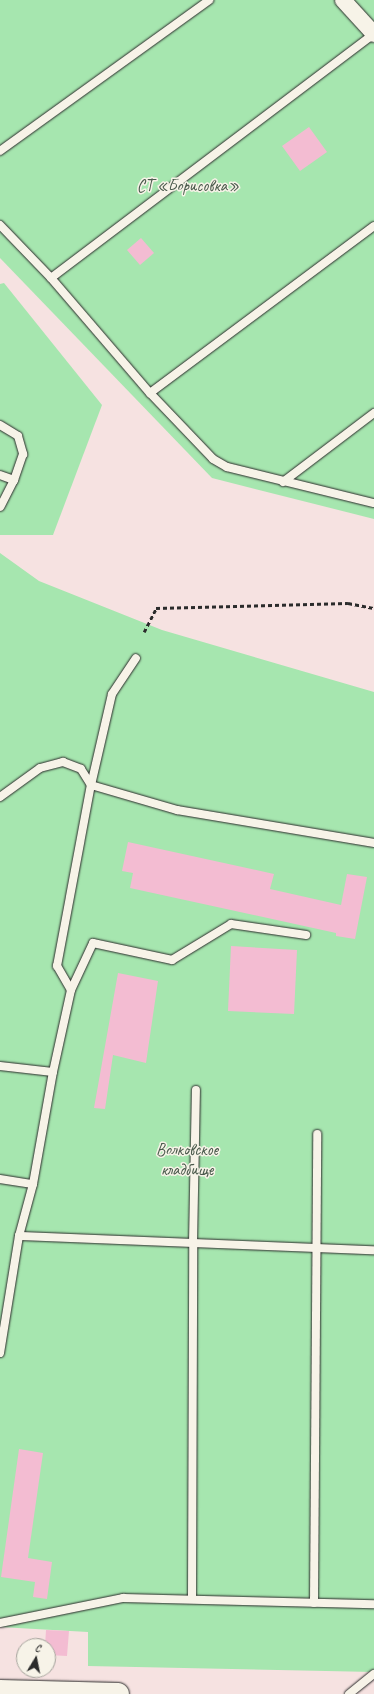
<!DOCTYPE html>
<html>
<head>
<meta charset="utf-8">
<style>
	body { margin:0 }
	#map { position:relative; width:374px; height:1694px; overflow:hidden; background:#f6e2e1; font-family:Caveat,sans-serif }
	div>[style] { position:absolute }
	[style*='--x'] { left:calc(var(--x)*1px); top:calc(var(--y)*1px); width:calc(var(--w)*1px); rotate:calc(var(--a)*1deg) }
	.green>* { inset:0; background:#a6e6af }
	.building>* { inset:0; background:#f3bcd2 }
	.path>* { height:2.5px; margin-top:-1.25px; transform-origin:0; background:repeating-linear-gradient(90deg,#2b2b2b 0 4px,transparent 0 7px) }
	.roads { filter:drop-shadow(0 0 1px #2b2b2b) drop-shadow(0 0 1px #2b2b2b) }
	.lane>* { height:8px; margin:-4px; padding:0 4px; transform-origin:4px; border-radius:4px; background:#f7f3e8 }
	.street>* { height:16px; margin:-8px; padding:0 8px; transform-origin:8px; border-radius:8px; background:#f7f3e8 }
	.secondary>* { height:22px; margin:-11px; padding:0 11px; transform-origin:11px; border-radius:11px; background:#f7f3e8 }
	span { translate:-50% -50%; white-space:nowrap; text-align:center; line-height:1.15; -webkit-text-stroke:3px #f7f3e8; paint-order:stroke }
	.park-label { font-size:17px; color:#4a5a4c }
	.north { position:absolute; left:16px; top:1638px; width:40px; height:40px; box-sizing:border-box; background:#f7f3e8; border:1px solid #a5a39c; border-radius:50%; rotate:10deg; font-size:11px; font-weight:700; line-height:16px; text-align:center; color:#2b2b2b }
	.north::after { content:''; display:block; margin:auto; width:14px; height:18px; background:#2b2b2b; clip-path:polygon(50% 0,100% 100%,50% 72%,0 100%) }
</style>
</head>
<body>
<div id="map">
	<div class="green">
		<div style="clip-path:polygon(0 0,374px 0,374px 519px,212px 478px,0 258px)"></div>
		<div style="clip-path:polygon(4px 283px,102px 405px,53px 535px,0 535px,0 284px)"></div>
		<div style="clip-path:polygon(0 553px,39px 581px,162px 630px,374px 692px,374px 1672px,88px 1666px,88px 1632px,0 1627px)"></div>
	</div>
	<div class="building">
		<div style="clip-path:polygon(309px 127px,327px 152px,300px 171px,282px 146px)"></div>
		<div style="clip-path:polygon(141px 238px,154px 253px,140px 265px,127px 250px)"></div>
		<div style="clip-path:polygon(128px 842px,274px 874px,270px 889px,341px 905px,347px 874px,367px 877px,355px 939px,336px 936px,336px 933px,130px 888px,133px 873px,122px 871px)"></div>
		<div style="clip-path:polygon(231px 946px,297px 950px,294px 1014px,228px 1011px)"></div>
		<div style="clip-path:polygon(118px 973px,158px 981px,146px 1063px,113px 1055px,105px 1109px,94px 1108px)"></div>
		<div style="clip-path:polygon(19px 1449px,43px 1453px,28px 1558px,52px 1562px,47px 1599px,33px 1597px,35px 1582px,1px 1577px)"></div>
		<div style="clip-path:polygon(46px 1630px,69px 1631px,67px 1656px,48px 1655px,48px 1646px,45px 1646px)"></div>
	</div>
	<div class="path">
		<div style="--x:144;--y:632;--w:27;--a:-63"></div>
		<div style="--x:156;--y:608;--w:192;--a:-1.5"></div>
		<div style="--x:348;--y:603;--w:26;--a:11"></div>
	</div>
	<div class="roads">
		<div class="lane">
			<div style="--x:0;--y:151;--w:258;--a:-35.8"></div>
			<div style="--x:0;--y:225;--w:74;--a:46.1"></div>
			<div style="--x:51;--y:278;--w:152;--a:49.3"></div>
			<div style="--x:150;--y:393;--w:91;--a:46.3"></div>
			<div style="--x:213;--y:459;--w:16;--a:30"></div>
			<div style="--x:227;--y:467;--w:151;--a:13.8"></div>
			<div style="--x:51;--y:278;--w:405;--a:-37.1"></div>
			<div style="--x:150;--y:393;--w:279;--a:-36.7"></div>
			<div style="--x:0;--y:425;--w:21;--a:31"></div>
			<div style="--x:18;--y:436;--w:19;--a:74"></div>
			<div style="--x:23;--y:454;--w:28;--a:109"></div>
			<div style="--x:14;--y:480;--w:30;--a:117"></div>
			<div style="--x:0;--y:475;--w:15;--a:20"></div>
			<div style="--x:283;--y:482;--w:114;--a:-37.2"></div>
			<div style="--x:0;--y:797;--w:49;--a:-35.9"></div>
			<div style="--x:40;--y:768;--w:24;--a:-15"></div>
			<div style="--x:63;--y:762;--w:19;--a:21"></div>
			<div style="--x:81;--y:769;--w:19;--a:58"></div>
			<div style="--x:91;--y:785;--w:93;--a:-77"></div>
			<div style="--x:112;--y:694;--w:43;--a:-56.3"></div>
			<div style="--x:71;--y:990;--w:52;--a:-64.9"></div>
			<div style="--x:93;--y:943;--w:81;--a:12.1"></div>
			<div style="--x:172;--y:960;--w:69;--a:-31.4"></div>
			<div style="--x:231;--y:924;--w:76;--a:8.3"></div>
			<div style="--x:0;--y:1066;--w:53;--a:6.5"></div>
			<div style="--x:0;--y:1179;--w:33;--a:9"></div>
			<div style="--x:19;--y:1236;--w:355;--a:2.3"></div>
			<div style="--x:0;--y:1353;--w:119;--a:-80.8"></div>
			<div style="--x:19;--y:1236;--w:54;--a:-74.9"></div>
			<div style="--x:33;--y:1184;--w:114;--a:-79.9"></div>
			<div style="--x:53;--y:1072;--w:84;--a:-77.6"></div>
			<div style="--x:71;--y:990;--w:28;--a:-120"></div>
			<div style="--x:57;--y:966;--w:184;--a:-79.4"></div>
			<div style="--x:91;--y:785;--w:90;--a:16.2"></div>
			<div style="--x:177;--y:810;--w:200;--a:9.5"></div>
			<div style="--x:192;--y:1599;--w:356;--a:-89.8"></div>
			<div style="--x:193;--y:1243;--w:153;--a:-88.9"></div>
			<div style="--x:314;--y:1603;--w:469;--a:-89.6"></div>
			<div style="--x:0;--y:1623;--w:126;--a:-11.5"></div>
			<div style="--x:123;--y:1598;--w:251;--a:1.4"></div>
			<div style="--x:349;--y:1694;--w:32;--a:-39"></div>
		</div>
		<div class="street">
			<div style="--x:343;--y:0;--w:46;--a:47.6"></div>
		</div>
		<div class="secondary">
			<div style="--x:0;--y:1691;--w:118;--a:1.5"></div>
		</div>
	</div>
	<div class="park-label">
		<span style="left:188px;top:186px">СТ «Борисовка»</span>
		<span style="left:187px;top:1160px">Волковское<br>кладбище</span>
	</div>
	<div class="north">С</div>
</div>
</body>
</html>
